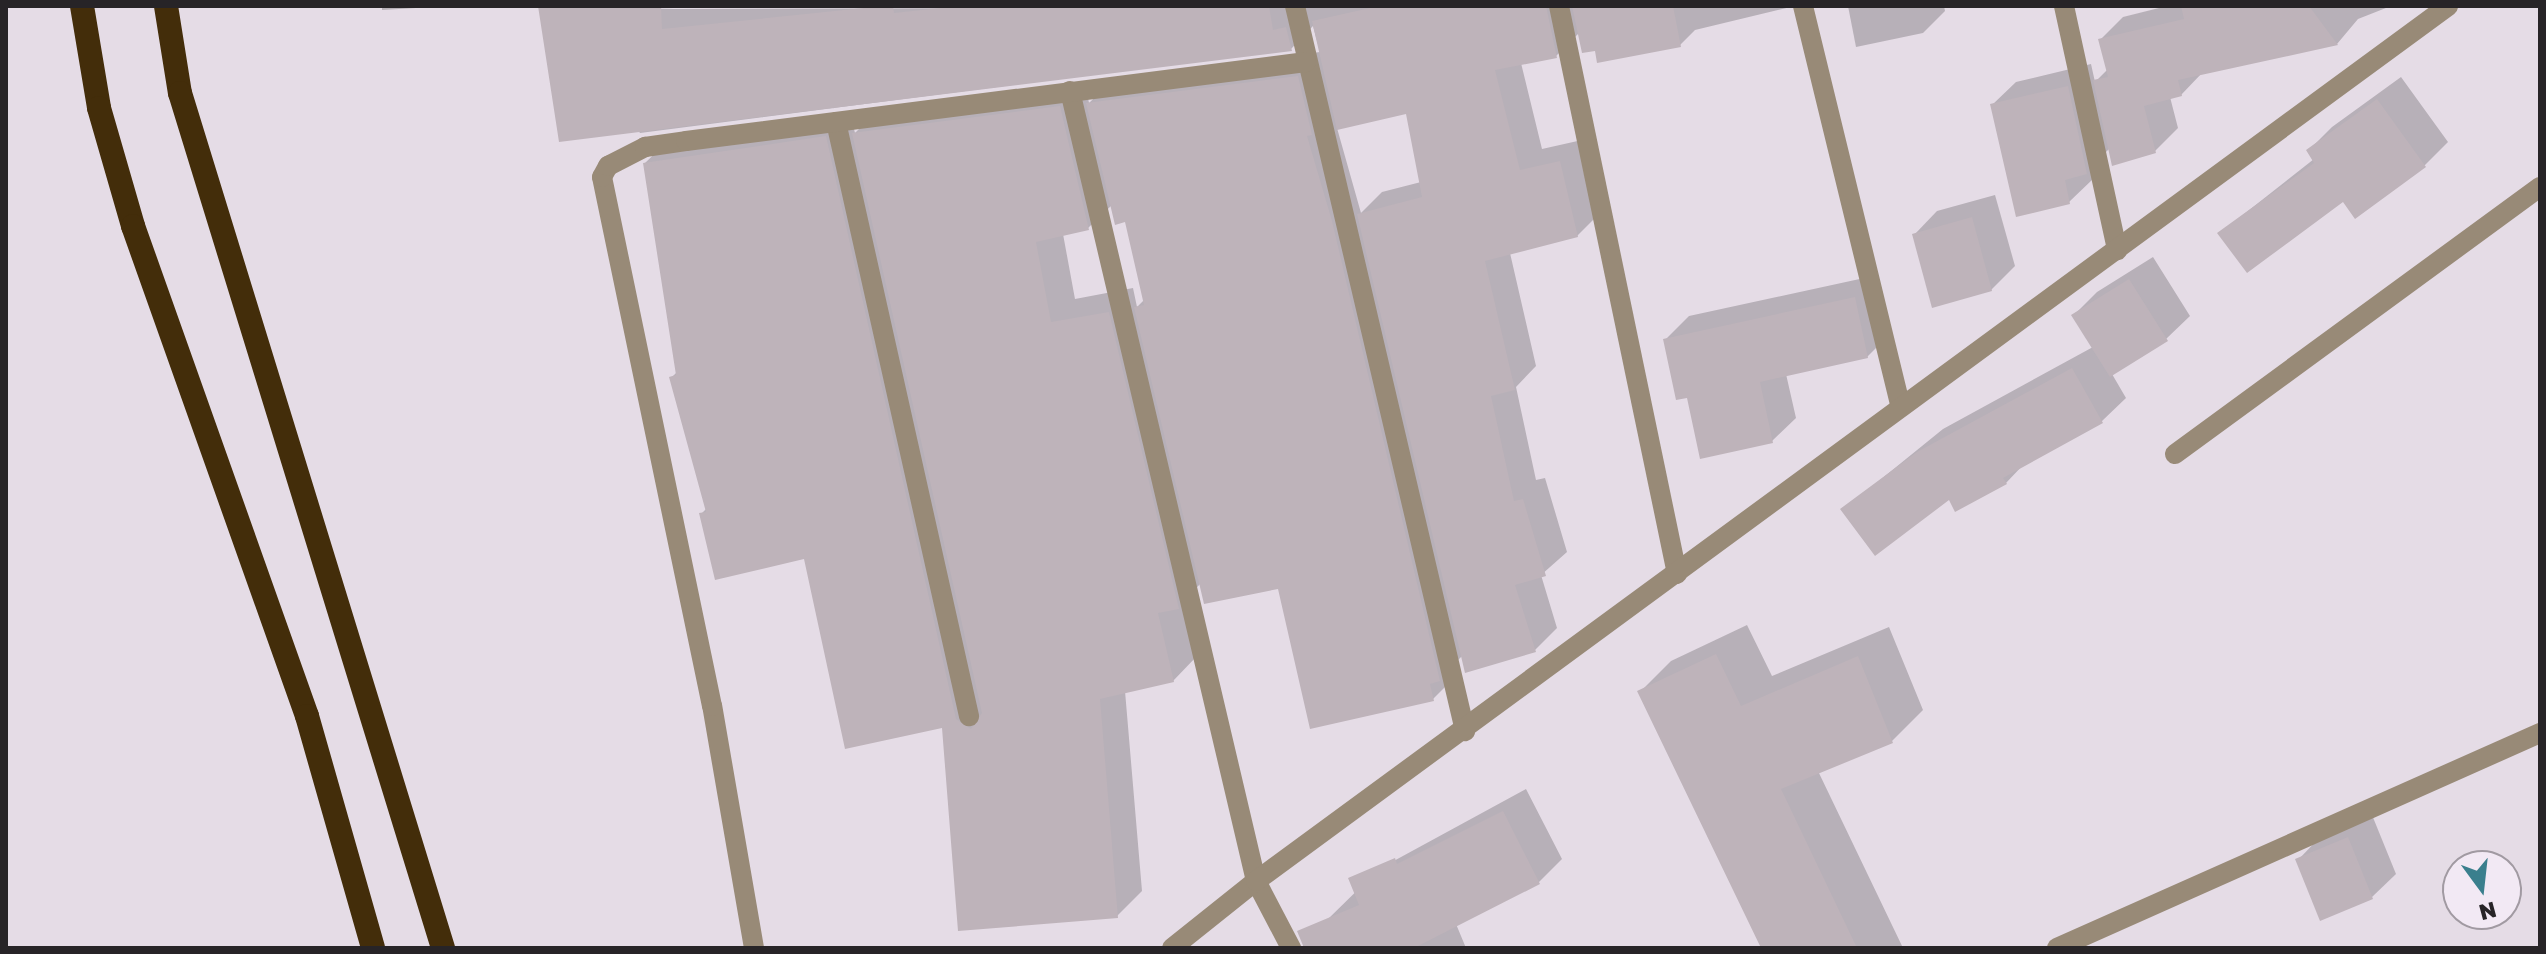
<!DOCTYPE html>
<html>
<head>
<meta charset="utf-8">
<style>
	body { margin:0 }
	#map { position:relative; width:2546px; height:954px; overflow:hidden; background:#e5dce6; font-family:"Golos Text",sans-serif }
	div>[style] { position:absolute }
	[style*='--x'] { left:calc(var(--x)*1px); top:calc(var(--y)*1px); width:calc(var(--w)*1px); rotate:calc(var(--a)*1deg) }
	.shadow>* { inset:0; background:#0003 }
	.building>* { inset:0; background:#beb3ba }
	.minor>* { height:20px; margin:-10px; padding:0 10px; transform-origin:10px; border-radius:10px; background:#988a77 }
	.highway>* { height:24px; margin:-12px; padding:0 12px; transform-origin:12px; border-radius:12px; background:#432d0a }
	span { translate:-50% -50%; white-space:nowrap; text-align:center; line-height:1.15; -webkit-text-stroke:6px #f2e9f4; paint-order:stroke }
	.frame { position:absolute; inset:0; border:8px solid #272427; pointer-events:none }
	.north { position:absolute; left:2442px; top:850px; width:80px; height:80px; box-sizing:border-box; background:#f2e9f4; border:2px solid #a19aa2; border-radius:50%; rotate:165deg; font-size:22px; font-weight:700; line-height:32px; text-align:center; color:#272427 }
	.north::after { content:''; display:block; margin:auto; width:28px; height:36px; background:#3a7f8d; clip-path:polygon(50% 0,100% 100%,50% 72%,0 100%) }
</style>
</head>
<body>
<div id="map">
	<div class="shadow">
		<div style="clip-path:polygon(382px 6px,450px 6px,382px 10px)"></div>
		<div style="clip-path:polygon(evenodd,540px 6px,674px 9px,1795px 6px,1695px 30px,1680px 45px,1596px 48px,1580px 32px,1556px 56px,1521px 63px,1542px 149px,1582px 140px,1600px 213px,1577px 236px,1510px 253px,1536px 366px,1516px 387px,1536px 480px,1545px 478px,1567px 552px,1541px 575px,1557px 628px,1535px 650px,1463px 655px,1456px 662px,1458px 674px,1433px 699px,1280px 587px,1201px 583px,1185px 600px,1197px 656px,1173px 681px,1125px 691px,1142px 891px,1117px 916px,944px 726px,805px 557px,701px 514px,707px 508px,671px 378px,677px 372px,645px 163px,670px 139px,850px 113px,855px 133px,879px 109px,1085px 83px,1089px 103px,1114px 79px,1320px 52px,1313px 26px,1291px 49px,640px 133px,540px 6px,1408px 112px,1421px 182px,1382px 192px,1361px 213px,1337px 128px,1408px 112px,540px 6px,1112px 205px,1127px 220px,1144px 300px,1137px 307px,1133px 288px,1075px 299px,1063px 234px,1088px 228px,1112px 205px)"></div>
		<div style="clip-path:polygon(1848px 6px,1944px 6px,1945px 11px,1923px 33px,1856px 47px)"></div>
		<div style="clip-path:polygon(2167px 6px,2391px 6px,2358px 19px,2337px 44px,2203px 72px,2181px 95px,2170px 97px,2178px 128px,2155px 151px,2110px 148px,2090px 168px,2093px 179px,2069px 202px,1992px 105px,2016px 82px,2091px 64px,2095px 82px,2108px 69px,2100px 40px,2123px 17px)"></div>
		<div style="clip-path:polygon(2401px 77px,2448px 142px,2425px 165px,2343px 199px,2220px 233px,2314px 159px,2308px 151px,2332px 127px)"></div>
		<div style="clip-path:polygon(1995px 195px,2015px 266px,1991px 290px,1914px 235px,1937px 211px)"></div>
		<div style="clip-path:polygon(2153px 257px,2190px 316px,2166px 339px,2112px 374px,2126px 398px,2102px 421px,2024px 464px,2006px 483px,1949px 497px,1843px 510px,1943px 429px,2093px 347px,2073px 316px,2097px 292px)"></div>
		<div style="clip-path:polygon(1878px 275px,1891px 333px,1867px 357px,1786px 374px,1796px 418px,1772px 441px,1688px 395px,1665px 340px,1689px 316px)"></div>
		<div style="clip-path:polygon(1747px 625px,1772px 676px,1889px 627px,1923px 710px,1892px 741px,1818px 771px,1903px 948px,1763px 948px,1640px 692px,1671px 661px)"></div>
		<div style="clip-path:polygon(1526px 789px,1562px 859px,1539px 882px,1456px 924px,1466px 948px,1339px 948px,1327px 920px,1379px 869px)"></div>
		<div style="clip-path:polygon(2372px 815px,2396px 874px,2372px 897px,2298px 860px,2321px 836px)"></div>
	</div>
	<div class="building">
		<div style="clip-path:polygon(538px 6px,661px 6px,662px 29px,883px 6px,893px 6px,894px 13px,959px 6px,1269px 6px,1273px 30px,1286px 27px,1292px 51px,559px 142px)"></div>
		<div style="clip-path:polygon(1379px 6px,1546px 6px,1557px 58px,1495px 70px,1520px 170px,1560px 161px,1578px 237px,1485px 261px,1515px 390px,1491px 396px,1514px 501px,1523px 499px,1546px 576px,1515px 585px,1536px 652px,1465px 673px,1357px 214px,1422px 197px,1406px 114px,1337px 130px,1312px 21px)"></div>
		<div style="clip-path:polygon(1572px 6px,1673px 6px,1681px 47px,1597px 63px,1595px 51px,1582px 53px)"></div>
		<div style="clip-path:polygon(2181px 6px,2309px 6px,2338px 45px,2178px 80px,2182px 96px,2144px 106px,2156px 153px,2112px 166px,2093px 80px,2108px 77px,2098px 39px,2184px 19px)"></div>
		<div style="clip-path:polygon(1298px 76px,1312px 135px,1307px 136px,1332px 221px,1440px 681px,1430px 684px,1434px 701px,1310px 729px,1278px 589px,1204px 604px,1134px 307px,1144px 305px,1125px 222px,1115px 225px,1086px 103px)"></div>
		<div style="clip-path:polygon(2068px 86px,2087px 174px,2065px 180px,2070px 204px,2016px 217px,1990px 104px)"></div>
		<div style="clip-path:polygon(2377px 99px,2426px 167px,2355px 219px,2343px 202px,2247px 273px,2217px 233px,2314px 163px,2306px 150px)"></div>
		<div style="clip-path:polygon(1060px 106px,1089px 230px,1036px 242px,1051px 322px,1109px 312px,1179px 609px,1158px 613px,1174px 682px,1100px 699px,1118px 918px,958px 931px,942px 728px,845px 749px,804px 559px,715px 580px,699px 513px,706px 512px,669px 377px,676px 375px,643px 163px,826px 136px,956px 719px,971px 729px,982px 713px,852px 133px)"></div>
		<div style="clip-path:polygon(1972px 217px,1992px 291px,1932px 308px,1912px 234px)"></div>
		<div style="clip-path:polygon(2129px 279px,2168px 341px,2110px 377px,2071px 315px)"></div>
		<div style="clip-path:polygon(1855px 297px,1868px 358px,1760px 382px,1773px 443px,1700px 459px,1687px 398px,1676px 400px,1663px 339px)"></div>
		<div style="clip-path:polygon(2072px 368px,2103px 423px,2003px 478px,2007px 484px,1955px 512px,1949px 500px,1875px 556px,1840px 509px,1917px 452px)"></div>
		<div style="clip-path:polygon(1716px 654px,1741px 706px,1858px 656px,1893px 743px,1781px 789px,1857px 948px,1761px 948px,1637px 691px)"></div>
		<div style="clip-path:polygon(1503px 811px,1540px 884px,1414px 948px,1304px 948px,1297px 931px,1359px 905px,1348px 878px,1395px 858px,1397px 864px)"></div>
		<div style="clip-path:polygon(2348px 837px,2373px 899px,2320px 921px,2295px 859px)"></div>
	</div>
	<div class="minor">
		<div style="--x:1295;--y:6;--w:745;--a:76.8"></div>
		<div style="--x:1559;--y:6;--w:580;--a:78.26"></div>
		<div style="--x:1803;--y:6;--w:411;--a:76.3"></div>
		<div style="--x:2064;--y:6;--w:250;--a:77.7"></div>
		<div style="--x:1070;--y:91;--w:812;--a:76.75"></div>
		<div style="--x:1256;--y:881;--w:76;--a:62.4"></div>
		<div style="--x:836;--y:122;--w:609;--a:77.38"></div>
		<div style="--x:2175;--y:454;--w:452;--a:-36.2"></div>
		<div style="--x:754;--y:948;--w:246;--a:-99.8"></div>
		<div style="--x:712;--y:706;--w:540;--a:-101.75"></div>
		<div style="--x:602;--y:177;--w:13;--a:-61"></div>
		<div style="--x:608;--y:166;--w:42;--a:-27.2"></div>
		<div style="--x:645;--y:147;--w:41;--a:-8.3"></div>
		<div style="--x:686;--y:141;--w:625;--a:-7.26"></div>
		<div style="--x:1172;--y:948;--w:107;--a:-38.6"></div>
		<div style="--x:1256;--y:881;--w:1479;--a:-36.28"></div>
		<div style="--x:2057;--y:948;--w:529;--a:-24"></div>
	</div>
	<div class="highway">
		<div style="--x:82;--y:6;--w:103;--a:80.5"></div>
		<div style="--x:99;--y:108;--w:123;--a:73.9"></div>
		<div style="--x:133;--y:226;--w:520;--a:70.45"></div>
		<div style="--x:307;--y:716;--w:241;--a:74.1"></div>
		<div style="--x:166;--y:6;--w:88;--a:80.9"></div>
		<div style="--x:180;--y:93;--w:895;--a:72.9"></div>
	</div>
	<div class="frame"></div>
	<div class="north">N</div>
</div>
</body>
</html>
